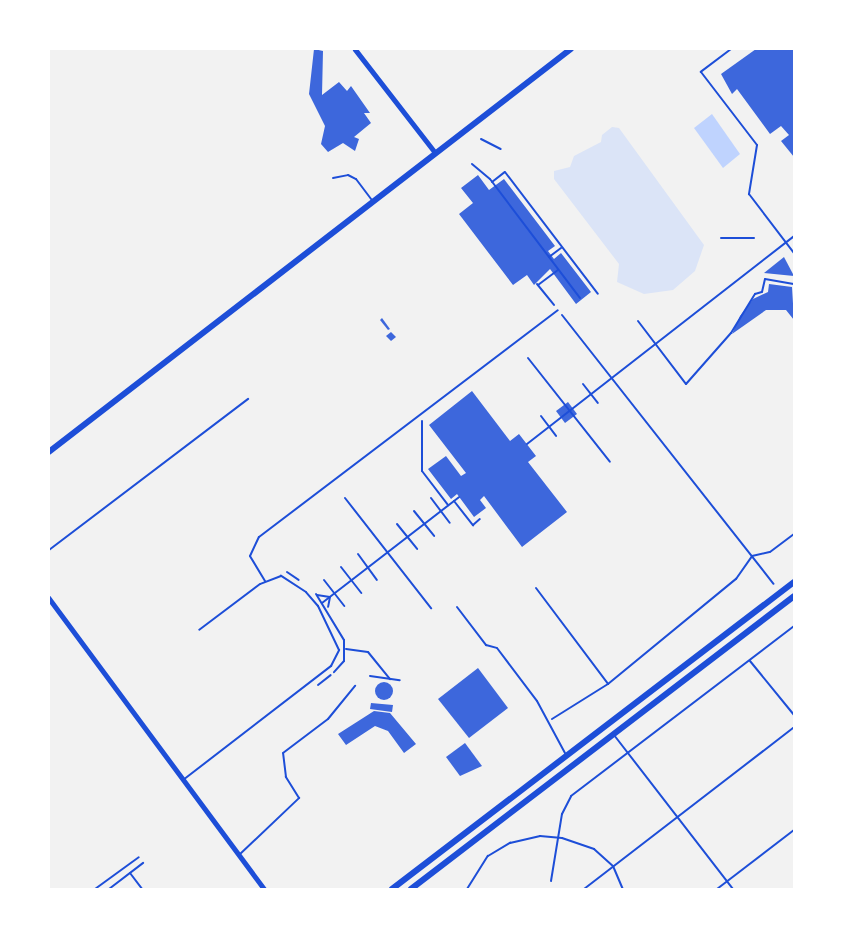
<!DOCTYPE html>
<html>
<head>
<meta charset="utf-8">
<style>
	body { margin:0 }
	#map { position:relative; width:843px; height:938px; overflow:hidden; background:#f2f2f2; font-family:"Open Sans",sans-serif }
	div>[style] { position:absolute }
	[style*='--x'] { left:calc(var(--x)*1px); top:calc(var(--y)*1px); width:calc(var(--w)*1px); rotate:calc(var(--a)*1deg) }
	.green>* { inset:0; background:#dbe4f7 }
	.water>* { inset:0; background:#bfd3fe }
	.building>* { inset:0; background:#3d67dc }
	.round { border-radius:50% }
	.path>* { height:2px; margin:-1px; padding:0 1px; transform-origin:1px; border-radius:1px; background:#1d4ed8 }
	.service>* { height:2px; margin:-1px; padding:0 1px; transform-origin:1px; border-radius:1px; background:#1d4ed8 }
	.minor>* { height:4.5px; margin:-2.25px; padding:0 2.25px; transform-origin:2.25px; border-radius:2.25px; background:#1d4ed8 }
	.tertiary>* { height:5.5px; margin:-2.75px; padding:0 2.75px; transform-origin:2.75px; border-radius:2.75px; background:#1d4ed8 }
	.secondary>* { height:6px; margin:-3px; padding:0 3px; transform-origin:3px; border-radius:3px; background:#1d4ed8 }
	span { translate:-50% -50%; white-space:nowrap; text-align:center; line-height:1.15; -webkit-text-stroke:4px #fff; paint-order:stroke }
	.frame { position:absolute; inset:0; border:50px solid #fff; pointer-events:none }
</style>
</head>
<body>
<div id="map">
	<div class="green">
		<div style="clip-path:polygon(612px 127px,619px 128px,704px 245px,695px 271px,673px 290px,644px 294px,617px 282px,619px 264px,554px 179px,554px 171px,570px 167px,574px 156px,601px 142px,602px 135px)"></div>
	</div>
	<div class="water">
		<div style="clip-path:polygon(712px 114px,740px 154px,723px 168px,694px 128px)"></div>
	</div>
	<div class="building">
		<div style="clip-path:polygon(314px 49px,323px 51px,322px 95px,339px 82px,347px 91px,351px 86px,370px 113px,364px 113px,371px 123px,354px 137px,359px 139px,355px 151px,343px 143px,328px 152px,321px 144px,325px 126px,309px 94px)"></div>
		<div style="clip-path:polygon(756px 49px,794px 49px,794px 157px,781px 141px,789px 135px,781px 126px,770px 134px,737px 89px,732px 94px,721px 74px)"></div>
		<div style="clip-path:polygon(478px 175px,489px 190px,504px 179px,555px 246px,548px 251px,554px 259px,561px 253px,591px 292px,576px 304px,550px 269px,534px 285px,527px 275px,513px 285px,459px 214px,473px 203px,461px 188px)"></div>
		<div style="clip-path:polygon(784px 257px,794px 276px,764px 273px)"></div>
		<div style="clip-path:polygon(769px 284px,792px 287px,794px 320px,786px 310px,766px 310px,732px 334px,740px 316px,753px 299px,768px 292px)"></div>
		<div style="clip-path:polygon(382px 318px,390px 329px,388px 330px,380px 320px)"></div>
		<div style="clip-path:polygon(391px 332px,396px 337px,391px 341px,386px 336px)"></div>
		<div style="clip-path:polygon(472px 391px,510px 441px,519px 434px,536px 456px,528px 462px,567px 512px,522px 547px,484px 496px,480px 500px,486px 508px,474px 517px,457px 494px,451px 499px,428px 469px,446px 456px,461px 476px,466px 473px,429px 425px)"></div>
		<div style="clip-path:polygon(568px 402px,577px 414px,565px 423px,556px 411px)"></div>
		<div style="clip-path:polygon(478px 668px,508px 708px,469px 738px,438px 699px)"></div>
		<div class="round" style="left:375px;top:682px;width:18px;height:18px"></div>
		<div style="clip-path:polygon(371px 703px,393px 705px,392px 712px,370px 709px)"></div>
		<div style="clip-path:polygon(374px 711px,390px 713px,416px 744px,404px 753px,388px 731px,375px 726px,346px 745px,338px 734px)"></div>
		<div style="clip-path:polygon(465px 743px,482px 766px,460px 776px,446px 757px)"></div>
	</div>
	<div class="path">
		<div style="--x:731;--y:49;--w:38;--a:143"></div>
		<div style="--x:701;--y:72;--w:92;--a:52.5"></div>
		<div style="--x:757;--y:145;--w:50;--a:99.3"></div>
		<div style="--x:749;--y:194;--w:74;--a:52.7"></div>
		<div style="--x:481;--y:139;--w:22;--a:27"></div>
		<div style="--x:472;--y:164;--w:23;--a:40"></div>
		<div style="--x:490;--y:179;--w:149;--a:52.9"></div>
		<div style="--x:492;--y:182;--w:16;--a:-38"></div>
		<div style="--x:505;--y:172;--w:153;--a:52.7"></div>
		<div style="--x:721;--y:238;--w:33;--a:0"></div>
		<div style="--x:549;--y:257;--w:15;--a:-37"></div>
		<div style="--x:537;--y:284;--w:27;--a:51"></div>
		<div style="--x:538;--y:285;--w:25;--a:-37"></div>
		<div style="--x:562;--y:315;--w:342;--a:51.8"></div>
		<div style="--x:638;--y:321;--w:79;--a:52.7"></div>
		<div style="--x:686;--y:384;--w:68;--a:-48.6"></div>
		<div style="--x:731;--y:333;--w:46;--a:-58.4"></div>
		<div style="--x:755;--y:294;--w:7;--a:-16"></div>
		<div style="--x:762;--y:292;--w:13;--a:-77"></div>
		<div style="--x:765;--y:279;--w:29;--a:10"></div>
		<div style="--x:528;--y:358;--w:132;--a:51.7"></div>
		<div style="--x:583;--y:384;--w:24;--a:52"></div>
		<div style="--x:541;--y:416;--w:25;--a:53"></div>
		<div style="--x:422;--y:421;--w:50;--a:90"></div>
		<div style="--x:422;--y:471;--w:43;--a:52.6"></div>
		<div style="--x:527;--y:444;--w:338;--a:-37.9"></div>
		<div style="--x:345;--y:498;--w:140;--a:52"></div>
		<div style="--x:431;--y:498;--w:31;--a:53"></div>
		<div style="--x:454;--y:501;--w:31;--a:52"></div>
		<div style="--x:473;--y:525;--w:9;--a:-41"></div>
		<div style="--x:414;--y:511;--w:32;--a:51"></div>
		<div style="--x:397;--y:524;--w:32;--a:51"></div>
		<div style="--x:358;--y:554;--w:32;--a:54"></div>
		<div style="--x:341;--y:567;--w:33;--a:52"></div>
		<div style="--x:287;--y:572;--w:14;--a:34"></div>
		<div style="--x:324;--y:580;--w:33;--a:52"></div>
		<div style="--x:536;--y:588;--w:120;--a:53.1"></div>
		<div style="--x:316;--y:594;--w:54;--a:58.7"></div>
		<div style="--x:344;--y:640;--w:21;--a:90"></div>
		<div style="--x:344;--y:661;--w:15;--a:132"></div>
		<div style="--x:317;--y:595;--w:13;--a:9"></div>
		<div style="--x:330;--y:597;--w:10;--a:101"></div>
		<div style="--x:322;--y:603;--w:173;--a:-37.7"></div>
		<div style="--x:346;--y:649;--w:22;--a:8"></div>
		<div style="--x:368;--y:652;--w:35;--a:51"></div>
		<div style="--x:370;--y:676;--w:30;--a:8"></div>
		<div style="--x:318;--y:685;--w:16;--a:-38"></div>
		<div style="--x:552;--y:719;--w:66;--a:-32"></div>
		<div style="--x:608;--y:684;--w:166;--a:-39.4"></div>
		<div style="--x:736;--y:579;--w:28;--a:-55"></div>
		<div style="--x:752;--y:556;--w:18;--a:-13"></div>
		<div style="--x:770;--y:552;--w:30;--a:-37"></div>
		<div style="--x:130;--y:873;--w:20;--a:53"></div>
		<div style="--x:109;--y:889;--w:43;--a:-37.4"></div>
	</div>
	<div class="service">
		<div style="--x:333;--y:178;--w:15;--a:-11"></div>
		<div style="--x:348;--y:175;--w:9;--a:27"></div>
		<div style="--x:356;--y:179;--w:26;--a:53"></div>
		<div style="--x:49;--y:550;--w:250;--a:-37.2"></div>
		<div style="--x:265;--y:581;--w:29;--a:-121"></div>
		<div style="--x:250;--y:556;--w:21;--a:-65"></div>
		<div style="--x:259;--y:537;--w:375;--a:-37.2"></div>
		<div style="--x:457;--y:607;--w:48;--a:52.7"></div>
		<div style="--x:486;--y:645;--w:11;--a:15"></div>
		<div style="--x:497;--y:648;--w:66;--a:53"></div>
		<div style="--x:537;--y:701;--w:59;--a:61.7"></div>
		<div style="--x:750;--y:661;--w:70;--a:50.8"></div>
		<div style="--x:614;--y:735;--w:195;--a:52.3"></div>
		<div style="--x:183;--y:780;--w:187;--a:-37.6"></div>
		<div style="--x:331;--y:666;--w:18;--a:-63"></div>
		<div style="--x:339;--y:650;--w:49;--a:-115.5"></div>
		<div style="--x:318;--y:606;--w:18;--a:-131"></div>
		<div style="--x:306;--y:592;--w:30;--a:-147"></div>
		<div style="--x:281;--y:576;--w:22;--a:159"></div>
		<div style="--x:260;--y:584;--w:76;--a:143"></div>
		<div style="--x:239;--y:855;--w:83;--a:-43.5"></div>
		<div style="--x:299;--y:798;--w:25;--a:-122"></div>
		<div style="--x:286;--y:777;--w:24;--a:-97"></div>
		<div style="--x:283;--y:753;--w:56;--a:-37.1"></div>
		<div style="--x:328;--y:719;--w:43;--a:-50.7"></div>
		<div style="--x:551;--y:881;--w:68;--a:-80.7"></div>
		<div style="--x:562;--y:814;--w:20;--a:-63"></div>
		<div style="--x:571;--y:796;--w:280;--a:-37.3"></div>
		<div style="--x:95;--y:889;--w:54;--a:-36"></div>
		<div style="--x:467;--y:889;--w:39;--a:-58"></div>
		<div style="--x:488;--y:856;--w:26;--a:-31"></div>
		<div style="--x:510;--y:843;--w:31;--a:-13"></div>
		<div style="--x:540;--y:836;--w:22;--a:5"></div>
		<div style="--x:562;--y:838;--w:34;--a:19"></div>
		<div style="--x:594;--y:849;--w:25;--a:42"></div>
		<div style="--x:613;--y:866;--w:25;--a:67"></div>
		<div style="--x:584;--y:889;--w:265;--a:-37.6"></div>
		<div style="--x:717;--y:889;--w:97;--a:-37.5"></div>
	</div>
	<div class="minor">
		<div style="--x:355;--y:49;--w:130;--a:52.2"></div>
		<div style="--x:49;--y:598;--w:362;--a:53.5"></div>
	</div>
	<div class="tertiary">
		<div style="--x:49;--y:452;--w:659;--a:-37.67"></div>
	</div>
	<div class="secondary">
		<div style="--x:392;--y:889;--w:506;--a:-37.37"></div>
		<div style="--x:411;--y:889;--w:482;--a:-37.4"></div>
	</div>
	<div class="frame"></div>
</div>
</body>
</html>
